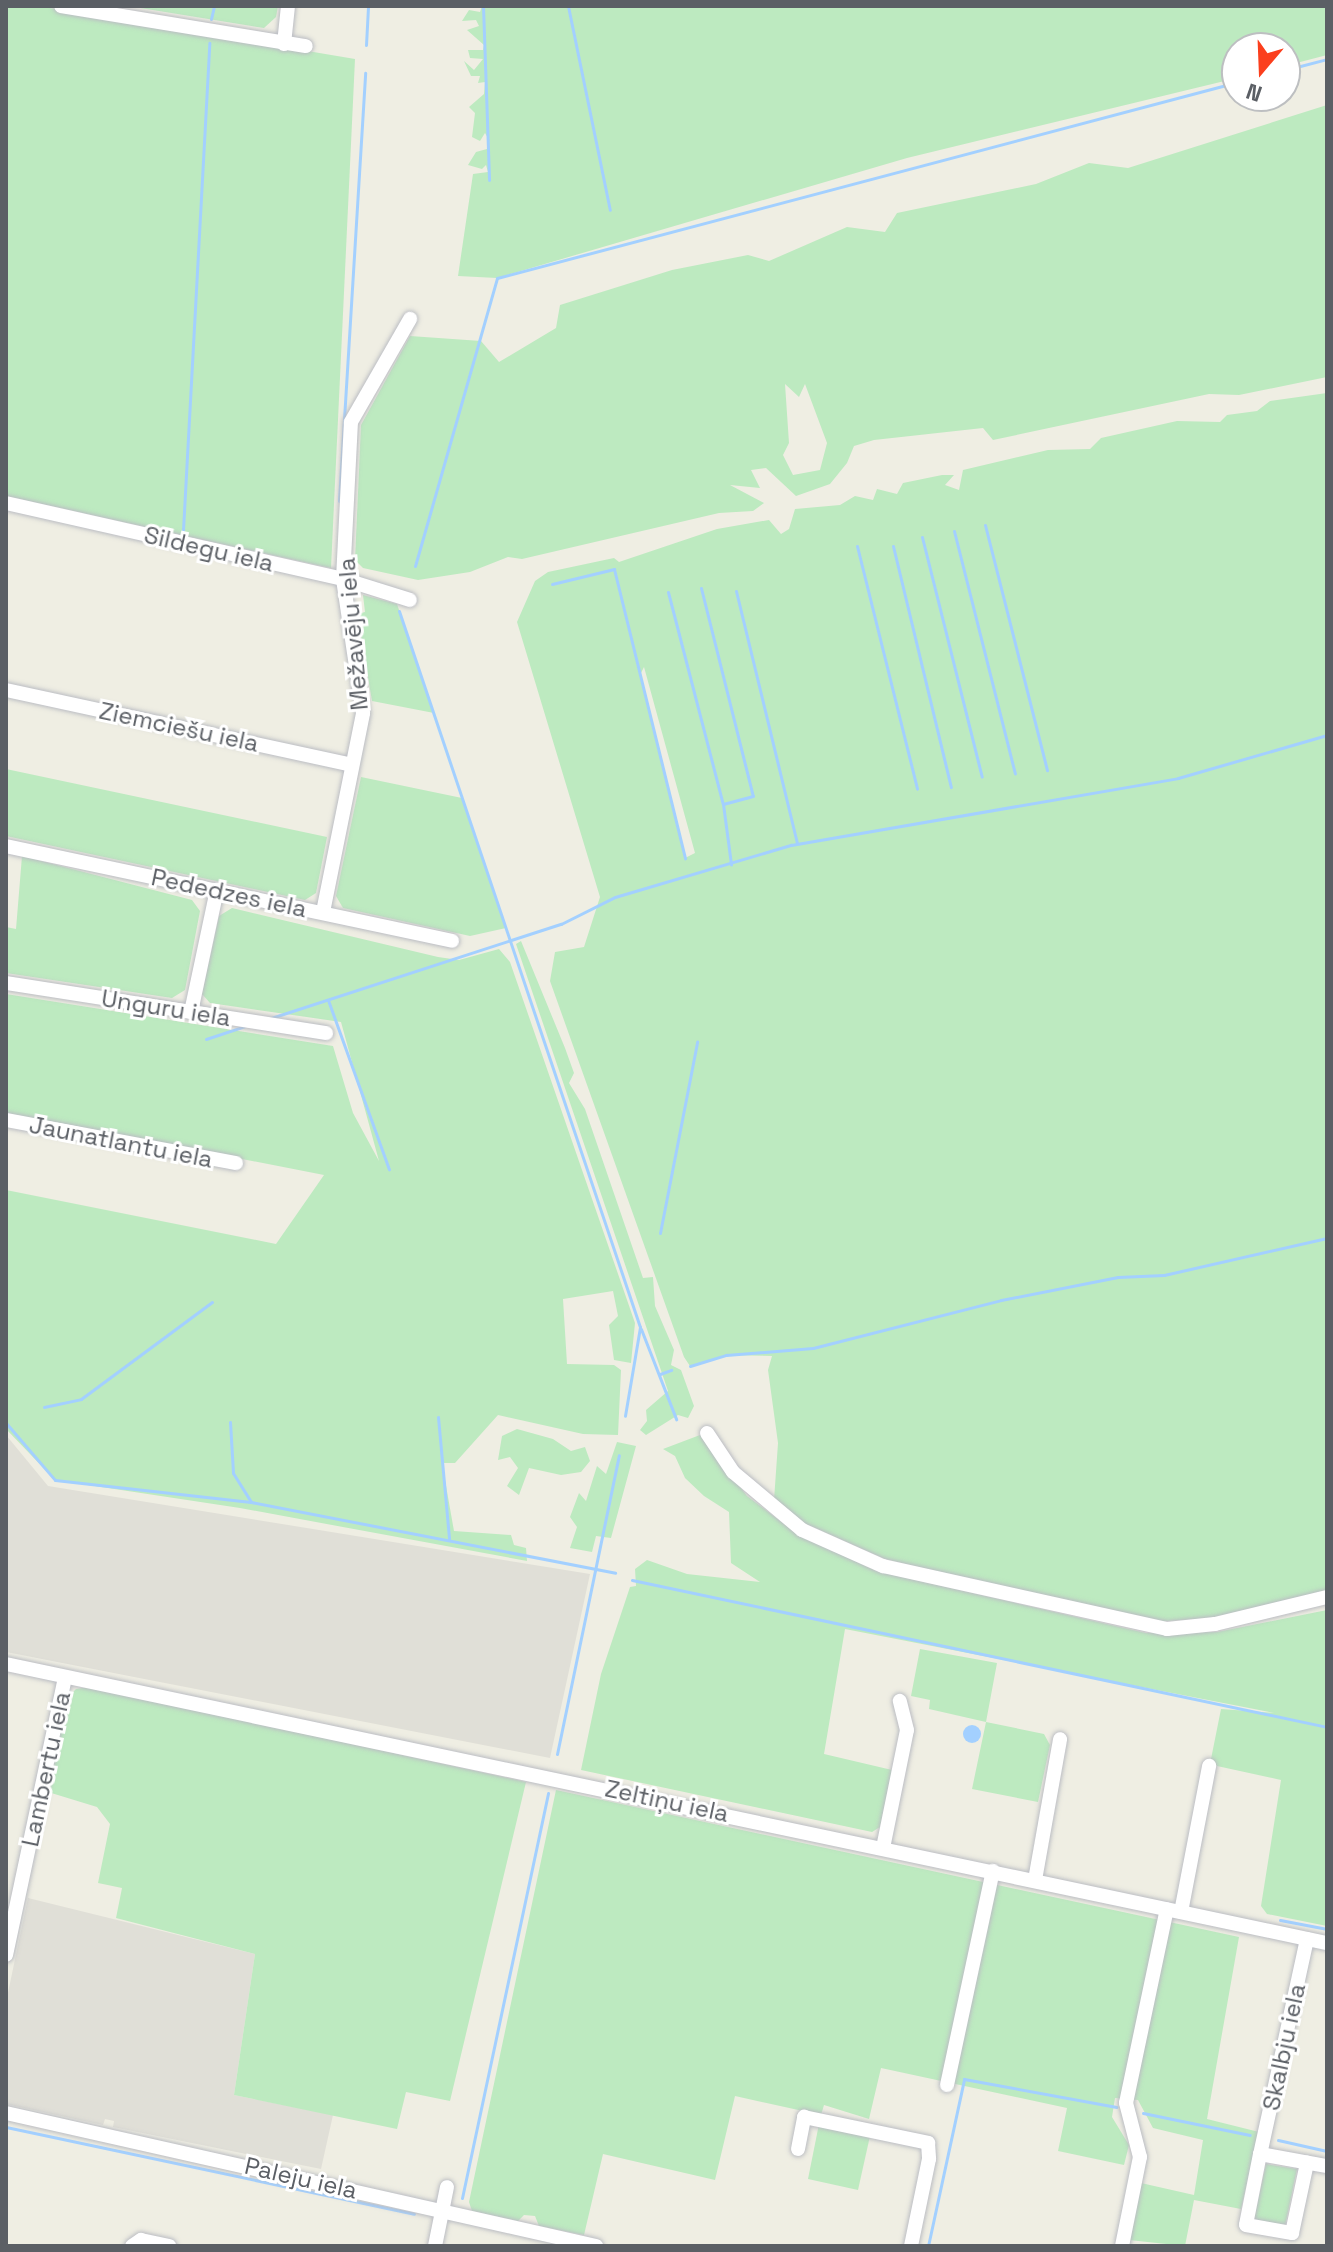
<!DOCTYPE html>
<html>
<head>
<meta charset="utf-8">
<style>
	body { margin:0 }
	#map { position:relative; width:1333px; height:2252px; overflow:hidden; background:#efeee3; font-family:"Space Grotesk",sans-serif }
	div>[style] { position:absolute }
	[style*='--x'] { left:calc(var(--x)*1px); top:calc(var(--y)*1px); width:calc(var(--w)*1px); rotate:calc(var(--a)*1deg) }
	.industrial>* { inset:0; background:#e0dfd7 }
	.green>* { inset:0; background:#bdeac0 }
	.water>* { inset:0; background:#a3d0ff }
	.round { border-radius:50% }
	.stream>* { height:3px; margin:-1.5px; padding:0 1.5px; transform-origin:1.5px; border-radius:1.5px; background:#a3d0ff }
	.roads { filter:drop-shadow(0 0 2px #bbbdc3) drop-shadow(0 0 2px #bbbdc3) }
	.minor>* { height:14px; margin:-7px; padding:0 7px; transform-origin:7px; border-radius:7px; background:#fff }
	span { translate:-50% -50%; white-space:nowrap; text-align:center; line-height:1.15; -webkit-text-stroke:6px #fff; paint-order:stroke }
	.street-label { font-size:24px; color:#5b5f65 }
	.frame { position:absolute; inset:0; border:8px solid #5b5f65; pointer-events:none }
	.north { position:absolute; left:1221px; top:32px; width:80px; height:80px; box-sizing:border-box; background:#fff; border:2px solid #bdbfc1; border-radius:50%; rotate:199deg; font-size:22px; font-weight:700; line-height:32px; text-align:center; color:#5b5f65 }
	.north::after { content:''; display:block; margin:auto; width:28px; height:36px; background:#fb3f1d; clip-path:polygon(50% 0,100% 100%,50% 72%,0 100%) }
</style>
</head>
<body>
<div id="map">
	<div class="industrial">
		<div style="clip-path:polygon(6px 1435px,48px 1486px,590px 1574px,550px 1758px,6px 1652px)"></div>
		<div style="clip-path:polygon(28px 1898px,255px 1954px,234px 2095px,333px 2115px,321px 2169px,113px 2127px,114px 2121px,105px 2119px,103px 2125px,6px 2104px,6px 2002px)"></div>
	</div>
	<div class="green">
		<div style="clip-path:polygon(6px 6px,38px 6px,355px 59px,331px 568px,6px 496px)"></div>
		<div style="clip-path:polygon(128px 6px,278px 6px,276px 17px,264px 28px)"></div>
		<div style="clip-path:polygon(482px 6px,1327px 6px,1327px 55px,1285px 66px,1285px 48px,1237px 48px,1237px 78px,907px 158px,497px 278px,458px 276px,473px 174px,488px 172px,486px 165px,482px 169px,468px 165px,476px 152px,487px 149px,489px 140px,485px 133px,480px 141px,472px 137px,475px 113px,469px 107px,484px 94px,485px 82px,478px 83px,480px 76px,471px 76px,464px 61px,474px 70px,483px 59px,470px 58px,468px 50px,483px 50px,484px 45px,467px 30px,479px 26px,476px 20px,462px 21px,469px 10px,480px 12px)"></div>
		<div style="clip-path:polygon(evenodd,1327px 105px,1327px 377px,1239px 395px,1209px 394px,993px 440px,983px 428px,874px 440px,854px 446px,847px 463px,830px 484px,796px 496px,766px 468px,751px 470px,760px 488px,730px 485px,764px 503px,753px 511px,719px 513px,522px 559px,508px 557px,470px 572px,418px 580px,363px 568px,355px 560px,361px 425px,410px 336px,481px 341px,499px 362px,556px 328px,560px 305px,672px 270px,748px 255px,769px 261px,847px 227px,885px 232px,897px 213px,1036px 184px,1089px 163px,1128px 168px,1327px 105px,785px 384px,799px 397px,805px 384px,827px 443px,820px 470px,793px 475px,783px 455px,789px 443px,785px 384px)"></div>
		<div style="clip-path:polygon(evenodd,1327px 393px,1327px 1593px,1216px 1618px,1147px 1622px,885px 1559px,804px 1523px,774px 1500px,778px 1443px,768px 1370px,772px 1356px,726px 1355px,690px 1366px,684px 1357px,550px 981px,555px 952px,584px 947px,600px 897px,517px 622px,535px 581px,548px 572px,614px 558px,619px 562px,717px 529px,769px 520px,781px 534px,789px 529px,795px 509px,840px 505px,855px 496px,873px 500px,877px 489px,897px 494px,903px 483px,942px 475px,954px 475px,945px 485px,959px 490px,963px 470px,1048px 450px,1090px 449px,1101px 438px,1177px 421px,1220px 422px,1227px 415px,1257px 411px,1270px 401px,1327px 393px,644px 667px,695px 853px,685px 858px,640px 675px,644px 667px)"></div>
		<div style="clip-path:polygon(363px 595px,397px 604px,434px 713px,372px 701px,357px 614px,365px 612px)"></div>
		<div style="clip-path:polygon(6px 769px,327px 837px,316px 893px,305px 900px,6px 836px)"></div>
		<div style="clip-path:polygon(361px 777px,462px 798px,506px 928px,470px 936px,343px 908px,336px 896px)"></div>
		<div style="clip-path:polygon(22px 856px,192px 900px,200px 911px,185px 990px,172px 998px,6px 973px,6px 927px,16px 929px)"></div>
		<div style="clip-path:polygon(232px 908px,438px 957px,459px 960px,499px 949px,510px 962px,635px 1323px,631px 1363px,614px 1360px,609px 1325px,618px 1316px,613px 1291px,563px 1299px,567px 1364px,614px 1365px,621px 1370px,618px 1435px,583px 1434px,498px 1415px,455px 1463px,442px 1463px,454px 1531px,511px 1535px,514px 1545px,526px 1548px,527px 1561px,240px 1508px,55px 1480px,6px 1429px,6px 1190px,276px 1244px,324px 1175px,6px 1113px,6px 994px,333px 1046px,353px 1113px,379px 1161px,341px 1022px,210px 1003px,202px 994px,219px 916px)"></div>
		<div style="clip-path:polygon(521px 941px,565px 1048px,574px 1073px,569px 1083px,585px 1109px,643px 1278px,653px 1277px,655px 1306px,674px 1350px,671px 1365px,681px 1370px,694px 1406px,688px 1418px,678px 1415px,646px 1435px,640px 1430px,647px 1421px,646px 1410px,668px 1391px,516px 944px)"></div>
		<div style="clip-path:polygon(517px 1429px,553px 1439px,571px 1451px,585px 1447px,590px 1461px,581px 1472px,561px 1475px,529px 1468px,519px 1495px,507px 1486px,518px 1468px,510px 1457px,498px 1460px,502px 1436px)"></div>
		<div style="clip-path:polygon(700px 1435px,747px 1496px,796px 1533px,876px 1571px,1146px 1633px,1217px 1632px,1327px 1610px,1327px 1926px,1267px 1914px,1261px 1906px,1281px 1780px,1217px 1766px,1211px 1759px,1221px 1709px,1274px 1713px,845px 1629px,824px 1754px,892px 1770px,880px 1827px,872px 1832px,581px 1770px,601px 1674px,630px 1587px,636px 1586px,635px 1569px,647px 1560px,687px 1574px,760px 1582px,731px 1563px,729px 1512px,704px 1496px,685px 1478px,675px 1456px,663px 1449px)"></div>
		<div style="clip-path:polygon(617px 1442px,636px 1446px,611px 1538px,596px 1536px,592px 1552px,570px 1548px,577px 1527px,570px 1517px,579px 1493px,586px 1501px,597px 1466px,606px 1474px)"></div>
		<div style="clip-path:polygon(920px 1649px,997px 1663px,986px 1722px,1044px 1734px,1050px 1745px,1038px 1802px,972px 1789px,986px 1722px,929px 1709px,930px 1700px,911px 1696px)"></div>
		<div style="clip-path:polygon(89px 1687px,526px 1782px,450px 2101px,406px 2092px,397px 2129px,234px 2095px,255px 1954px,116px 1918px,122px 1888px,98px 1883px,110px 1824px,97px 1807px,48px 1792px,67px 1698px,76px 1689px)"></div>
		<div style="clip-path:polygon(556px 1790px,1239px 1937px,1207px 2119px,1259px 2132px,1241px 2209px,1194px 2200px,1185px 2246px,1129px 2240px,1141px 2183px,1194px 2195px,1203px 2140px,1153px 2128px,1138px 2100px,1115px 2098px,1112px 2117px,1129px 2145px,1124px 2165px,1058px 2151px,1067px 2108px,881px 2068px,869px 2119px,824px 2105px,821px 2115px,735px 2096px,715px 2180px,603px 2154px,584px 2235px,539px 2226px,535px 2216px,524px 2215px,518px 2221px,472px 2211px,469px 2202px)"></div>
		<div style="clip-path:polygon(819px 2124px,870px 2136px,858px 2190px,808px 2179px)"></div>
		<div style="clip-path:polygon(1266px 2164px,1297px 2169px,1285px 2226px,1254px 2219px)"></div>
	</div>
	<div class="water">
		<div class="round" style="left:963px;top:1725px;width:18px;height:18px"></div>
	</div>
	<div class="stream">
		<div style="--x:483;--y:6;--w:174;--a:88"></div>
		<div style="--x:568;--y:6;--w:208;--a:78.4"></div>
		<div style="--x:211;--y:19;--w:13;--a:-77"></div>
		<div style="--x:366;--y:45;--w:39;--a:-87"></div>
		<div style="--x:1285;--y:70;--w:43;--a:-14.7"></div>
		<div style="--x:339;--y:501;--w:429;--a:-86.5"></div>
		<div style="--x:985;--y:525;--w:253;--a:75.8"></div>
		<div style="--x:183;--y:530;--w:488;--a:-86.9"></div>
		<div style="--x:954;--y:531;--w:250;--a:75.9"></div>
		<div style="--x:922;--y:537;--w:247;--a:76"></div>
		<div style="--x:857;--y:546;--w:250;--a:76.1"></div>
		<div style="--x:893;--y:546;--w:248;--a:76.5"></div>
		<div style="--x:415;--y:566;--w:299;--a:-74.1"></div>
		<div style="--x:497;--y:278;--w:766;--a:-14.83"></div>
		<div style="--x:552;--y:584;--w:64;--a:-13.6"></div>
		<div style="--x:614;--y:569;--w:298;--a:76.2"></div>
		<div style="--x:701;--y:588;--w:214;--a:76"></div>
		<div style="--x:753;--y:796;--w:30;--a:165"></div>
		<div style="--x:736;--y:591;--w:259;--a:76.4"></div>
		<div style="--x:668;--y:592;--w:219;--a:75.5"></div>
		<div style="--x:723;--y:804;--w:61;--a:82.4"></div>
		<div style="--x:399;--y:611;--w:755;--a:71.4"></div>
		<div style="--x:640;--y:1327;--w:90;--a:99.6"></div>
		<div style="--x:328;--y:1000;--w:180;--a:70.2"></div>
		<div style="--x:271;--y:1018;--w:305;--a:-18"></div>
		<div style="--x:561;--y:924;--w:60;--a:-26.6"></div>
		<div style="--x:615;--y:897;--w:184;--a:-16.5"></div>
		<div style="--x:791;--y:845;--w:393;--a:-9.8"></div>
		<div style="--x:1178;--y:778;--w:155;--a:-16.1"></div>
		<div style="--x:206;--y:1039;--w:41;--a:-18.4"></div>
		<div style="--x:660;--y:1233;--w:195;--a:-79"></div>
		<div style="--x:641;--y:1329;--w:97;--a:68.7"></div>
		<div style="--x:690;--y:1366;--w:38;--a:-17"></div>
		<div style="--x:726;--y:1355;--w:87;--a:-4.6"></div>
		<div style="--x:813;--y:1348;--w:194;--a:-14.3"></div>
		<div style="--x:1001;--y:1300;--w:119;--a:-11.1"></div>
		<div style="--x:1118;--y:1277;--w:46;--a:-2.5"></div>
		<div style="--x:1164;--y:1275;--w:167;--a:-12.8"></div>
		<div style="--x:660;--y:1374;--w:12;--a:-20"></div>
		<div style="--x:44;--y:1407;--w:38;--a:-12"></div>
		<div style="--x:81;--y:1399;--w:163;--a:-36.5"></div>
		<div style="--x:438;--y:1417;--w:122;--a:84.8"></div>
		<div style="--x:230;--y:1422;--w:51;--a:86.6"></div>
		<div style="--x:233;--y:1473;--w:34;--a:58"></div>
		<div style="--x:6;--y:1423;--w:75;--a:49.3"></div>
		<div style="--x:55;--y:1480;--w:197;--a:6.4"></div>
		<div style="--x:251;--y:1502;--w:371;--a:11"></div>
		<div style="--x:632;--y:1580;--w:710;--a:11.94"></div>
		<div style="--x:557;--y:1754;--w:305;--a:-78.3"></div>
		<div style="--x:1280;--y:1920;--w:48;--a:10.8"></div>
		<div style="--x:1143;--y:2113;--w:109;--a:11.6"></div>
		<div style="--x:6;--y:2127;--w:417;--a:12"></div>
		<div style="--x:1278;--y:2140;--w:50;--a:12.7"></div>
		<div style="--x:462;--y:2198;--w:414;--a:-78"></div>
		<div style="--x:928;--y:2246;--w:171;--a:-77.8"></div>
		<div style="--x:964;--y:2079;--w:155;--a:10.4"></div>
	</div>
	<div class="roads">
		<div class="minor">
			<div style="--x:61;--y:6;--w:248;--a:9.3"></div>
			<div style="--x:284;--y:44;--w:38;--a:-84"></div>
			<div style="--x:6;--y:503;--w:345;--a:12.7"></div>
			<div style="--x:343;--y:579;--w:70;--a:17.4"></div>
			<div style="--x:6;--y:690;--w:354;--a:12.2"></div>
			<div style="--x:6;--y:846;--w:456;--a:12"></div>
			<div style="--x:323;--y:912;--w:203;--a:-78.6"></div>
			<div style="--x:363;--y:713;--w:135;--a:-98.5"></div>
			<div style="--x:343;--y:579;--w:157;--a:-87.1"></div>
			<div style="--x:351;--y:422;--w:119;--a:-60.2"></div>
			<div style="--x:6;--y:983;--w:324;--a:8.9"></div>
			<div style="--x:191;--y:1012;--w:125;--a:-78"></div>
			<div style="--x:6;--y:1120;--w:234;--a:10.6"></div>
			<div style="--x:707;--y:1433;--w:47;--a:56.3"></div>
			<div style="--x:733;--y:1472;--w:90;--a:40"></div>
			<div style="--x:802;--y:1530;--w:89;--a:24"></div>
			<div style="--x:883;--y:1566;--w:291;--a:12.5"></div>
			<div style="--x:1167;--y:1629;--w:48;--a:-5.9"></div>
			<div style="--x:1215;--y:1624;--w:115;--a:-13.6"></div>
			<div style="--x:6;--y:1664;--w:1350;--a:11.93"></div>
			<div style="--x:883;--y:1848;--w:120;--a:-78.5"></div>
			<div style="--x:907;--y:1730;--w:30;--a:-104"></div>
			<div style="--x:1035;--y:1880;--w:143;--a:-79.9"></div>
			<div style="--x:1181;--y:1912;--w:149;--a:-79.1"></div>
			<div style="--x:1307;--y:1939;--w:220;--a:102.3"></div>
			<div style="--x:1260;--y:2154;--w:68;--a:10.2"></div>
			<div style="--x:6;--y:1955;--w:284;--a:-78"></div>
			<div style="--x:947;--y:2085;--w:219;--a:-77.9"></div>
			<div style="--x:6;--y:2113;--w:605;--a:12.7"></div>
			<div style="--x:798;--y:2149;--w:33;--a:-79"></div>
			<div style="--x:804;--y:2117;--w:127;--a:11.8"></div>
			<div style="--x:928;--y:2143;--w:16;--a:86"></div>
			<div style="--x:929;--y:2159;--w:89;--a:101.7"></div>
			<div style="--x:1260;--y:2154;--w:72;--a:101.2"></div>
			<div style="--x:1246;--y:2225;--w:47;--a:9.9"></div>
			<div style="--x:1292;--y:2233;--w:72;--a:-77.9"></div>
			<div style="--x:132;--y:2246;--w:11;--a:-34"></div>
			<div style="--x:141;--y:2240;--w:29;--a:12"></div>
			<div style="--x:435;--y:2246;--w:60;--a:-78.5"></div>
			<div style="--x:1122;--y:2246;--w:91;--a:-78.6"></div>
			<div style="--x:1140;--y:2157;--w:56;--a:-104.5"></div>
			<div style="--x:1126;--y:2103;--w:198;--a:-78.1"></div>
		</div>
	</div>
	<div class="street-label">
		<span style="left:209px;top:549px;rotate:13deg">Sildegu iela</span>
		<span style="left:353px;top:634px;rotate:-95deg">Mežavēju iela</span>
		<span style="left:179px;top:727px;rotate:12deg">Ziemciešu iela</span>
		<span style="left:229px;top:893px;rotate:12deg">Pededzes iela</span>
		<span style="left:166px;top:1008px;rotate:9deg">Unguru iela</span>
		<span style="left:121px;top:1142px;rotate:11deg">Jaunatlantu iela</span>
		<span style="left:46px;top:1769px;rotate:-78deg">Lambertu iela</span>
		<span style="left:667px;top:1801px;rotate:12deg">Zeltiņu iela</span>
		<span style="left:1284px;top:2047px;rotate:-78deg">Skalbju iela</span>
		<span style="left:301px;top:2178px;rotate:13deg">Paleju iela</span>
	</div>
	<div class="frame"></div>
	<div class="north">N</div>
</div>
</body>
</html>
